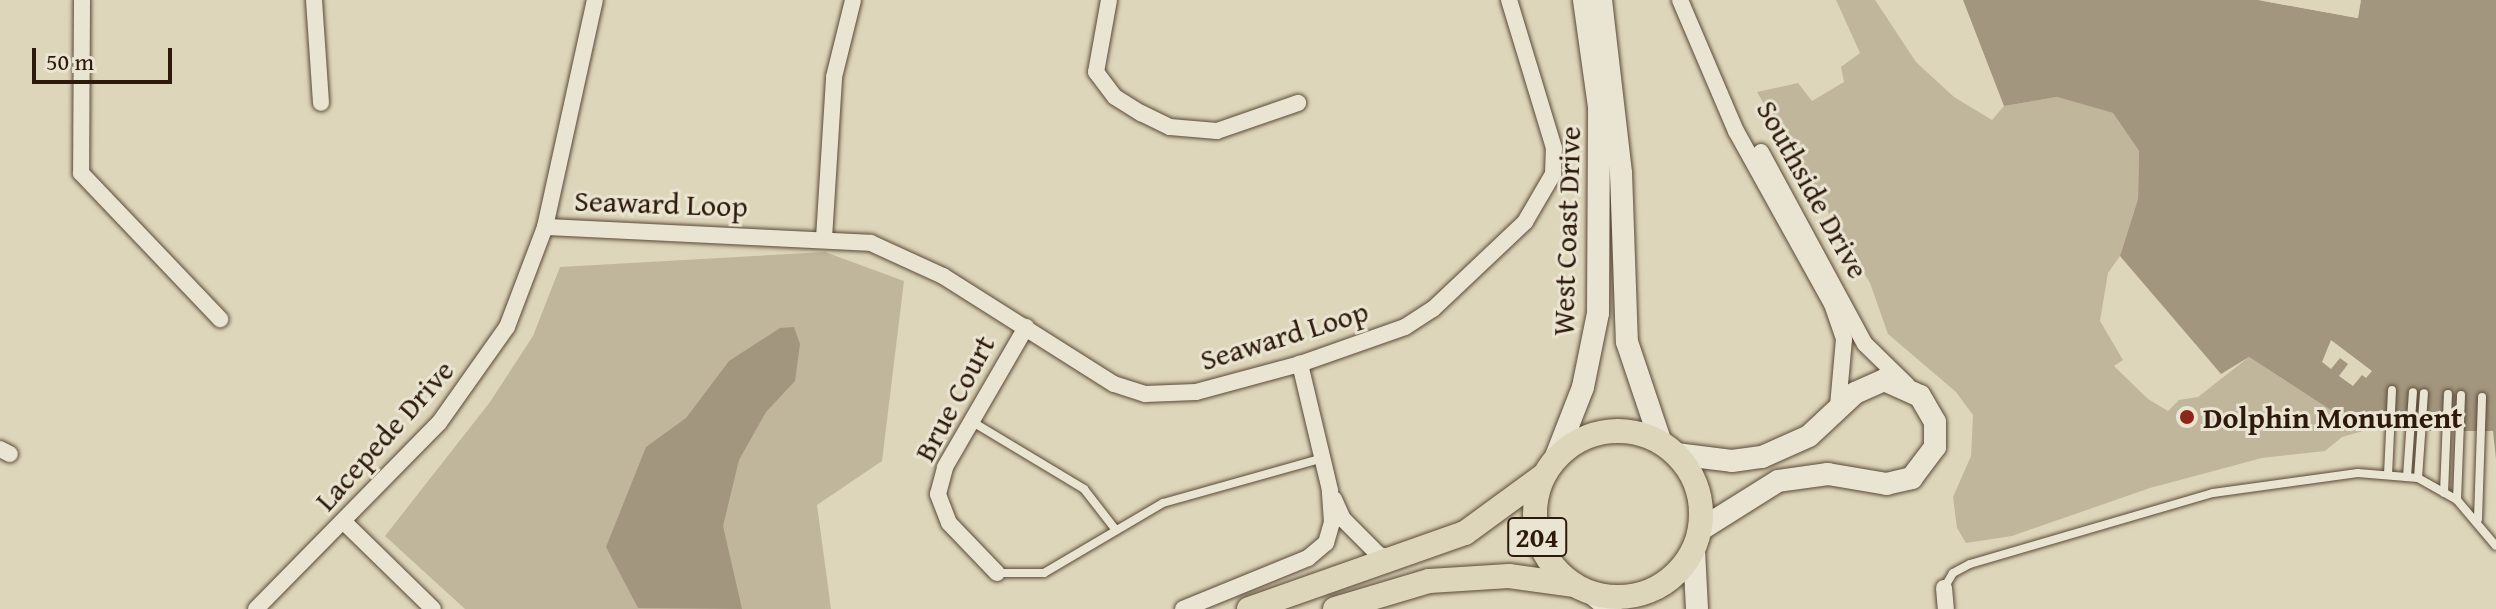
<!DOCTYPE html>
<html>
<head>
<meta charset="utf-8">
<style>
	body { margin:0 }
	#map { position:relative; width:2496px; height:609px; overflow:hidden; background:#ded6ba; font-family:"Gentium Book Plus",serif }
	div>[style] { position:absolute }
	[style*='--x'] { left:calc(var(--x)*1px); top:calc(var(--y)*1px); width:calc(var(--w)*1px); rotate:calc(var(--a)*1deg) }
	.green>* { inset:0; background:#c0b69c }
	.water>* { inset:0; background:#a2967e }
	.pier>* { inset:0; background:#ded6ba }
	.roads { filter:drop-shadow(0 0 2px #5a4937) drop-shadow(0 0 2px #5a4937) }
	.lane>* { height:8px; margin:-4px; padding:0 4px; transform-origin:4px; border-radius:4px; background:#eae4d2 }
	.street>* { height:16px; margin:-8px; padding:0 8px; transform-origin:8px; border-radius:8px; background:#eae4d2 }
	.secondary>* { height:22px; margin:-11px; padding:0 11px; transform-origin:11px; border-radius:11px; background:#eae4d2 }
	.primary>* { height:24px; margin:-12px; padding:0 12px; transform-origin:12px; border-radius:12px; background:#ded6ba }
	.primary>.ring { margin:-12px; padding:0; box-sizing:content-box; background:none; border:24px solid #ded6ba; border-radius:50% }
	.dots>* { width:22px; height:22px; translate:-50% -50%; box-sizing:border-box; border:4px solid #eae4d2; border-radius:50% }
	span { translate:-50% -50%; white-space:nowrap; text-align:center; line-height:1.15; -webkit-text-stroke:6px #eae4d2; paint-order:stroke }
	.shield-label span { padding:2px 6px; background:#eae4d2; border:2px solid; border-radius:6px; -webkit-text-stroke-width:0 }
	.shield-label { font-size:28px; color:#2e1a0b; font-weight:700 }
	.street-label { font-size:30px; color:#2e1a0b }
	.poi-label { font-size:30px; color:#2e1a0b; font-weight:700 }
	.left { translate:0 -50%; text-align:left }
	.scale { position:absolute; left:32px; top:48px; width:140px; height:36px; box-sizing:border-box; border:4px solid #2e1a0b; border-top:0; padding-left:10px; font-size:24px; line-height:28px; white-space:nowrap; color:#2e1a0b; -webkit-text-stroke:6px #eae4d2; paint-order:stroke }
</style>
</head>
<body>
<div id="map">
	<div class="green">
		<div style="clip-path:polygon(1836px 0,1875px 0,1916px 62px,1954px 97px,1992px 120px,2004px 106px,2057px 97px,2113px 113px,2139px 151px,2138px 199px,2120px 256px,2108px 273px,2100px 321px,2123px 360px,2114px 366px,2148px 399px,2168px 411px,2179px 400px,2198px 397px,2249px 357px,2363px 431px,2342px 437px,2325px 451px,2262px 458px,2150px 488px,2012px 536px,1966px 543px,1957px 528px,1953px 497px,1971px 456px,1973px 415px,1956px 392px,1888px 334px,1870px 283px,1757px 92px,1798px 83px,1812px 101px,1844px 82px,1841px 67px,1860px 53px)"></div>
		<div style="clip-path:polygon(825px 252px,904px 281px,882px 461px,817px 505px,831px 609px,465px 609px,385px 536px,490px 402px,533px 336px,560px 267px)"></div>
	</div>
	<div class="water">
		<div style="clip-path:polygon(1963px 0,2258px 0,2357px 18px,2361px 0,2496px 0,2496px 459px,2493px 431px,2363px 431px,2249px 357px,2221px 374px,2120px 256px,2138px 199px,2139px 151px,2113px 113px,2057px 97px,2004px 106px)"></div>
		<div style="clip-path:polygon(794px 327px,800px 344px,795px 381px,766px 412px,739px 460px,723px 526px,742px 609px,638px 608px,606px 547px,646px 447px,686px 418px,729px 361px,780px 328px)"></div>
	</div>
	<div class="pier">
		<div style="clip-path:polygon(2258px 0,2355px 14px,2361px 0,2358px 18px)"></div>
		<div style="clip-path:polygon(2331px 340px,2372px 371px,2366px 378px,2362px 375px,2353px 386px,2339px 376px,2348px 364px,2340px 358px,2331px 369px,2322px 362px)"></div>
	</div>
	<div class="roads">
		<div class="lane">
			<div style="--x:971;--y:421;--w:132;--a:31"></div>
			<div style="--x:1084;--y:489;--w:51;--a:52.2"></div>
			<div style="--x:2388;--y:475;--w:85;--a:-87.3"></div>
			<div style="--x:2407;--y:477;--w:85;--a:-86"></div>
			<div style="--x:2418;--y:478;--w:85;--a:-86"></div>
			<div style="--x:2444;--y:493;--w:99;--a:-87.7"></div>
			<div style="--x:2457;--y:500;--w:105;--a:-87.8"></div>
			<div style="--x:2478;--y:519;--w:122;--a:-88.1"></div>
			<div style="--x:997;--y:573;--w:47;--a:0"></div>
			<div style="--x:1044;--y:573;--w:138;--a:-30.5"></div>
			<div style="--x:1163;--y:503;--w:166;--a:-15.7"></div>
			<div style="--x:1944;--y:588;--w:17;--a:-59"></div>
			<div style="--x:1953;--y:573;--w:19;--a:-28"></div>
			<div style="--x:1970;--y:564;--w:253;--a:-16.3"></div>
			<div style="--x:2213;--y:493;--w:146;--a:-7.9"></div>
			<div style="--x:2358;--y:473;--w:60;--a:4.8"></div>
			<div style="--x:2418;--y:478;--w:45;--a:29.4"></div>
			<div style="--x:2457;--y:500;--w:60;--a:49.7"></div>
		</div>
		<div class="street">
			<div style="--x:82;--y:0;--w:173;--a:90.3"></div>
			<div style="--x:81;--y:173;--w:202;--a:46.4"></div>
			<div style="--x:314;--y:0;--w:103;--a:86.1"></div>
			<div style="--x:1109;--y:0;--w:73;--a:100.2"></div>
			<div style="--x:1096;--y:72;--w:31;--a:53"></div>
			<div style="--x:1115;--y:97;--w:31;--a:32"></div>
			<div style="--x:1141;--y:113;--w:32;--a:26"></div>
			<div style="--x:1170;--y:127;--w:47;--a:4.9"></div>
			<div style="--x:1217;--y:131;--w:86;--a:-19.1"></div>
			<div style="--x:1680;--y:0;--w:142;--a:66.9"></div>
			<div style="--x:1736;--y:131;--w:198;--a:61"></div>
			<div style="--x:1832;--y:304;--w:37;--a:71"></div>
			<div style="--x:1844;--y:339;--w:67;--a:95.1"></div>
			<div style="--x:1761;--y:152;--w:218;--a:61.6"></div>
			<div style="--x:1865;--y:344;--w:59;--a:44.3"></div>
			<div style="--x:545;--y:227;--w:326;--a:2.8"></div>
			<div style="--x:871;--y:243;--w:79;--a:24.6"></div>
			<div style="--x:943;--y:276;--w:202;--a:32.3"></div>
			<div style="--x:1114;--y:384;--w:33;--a:18"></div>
			<div style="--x:1145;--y:394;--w:51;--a:-2.2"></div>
			<div style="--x:1196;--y:392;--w:108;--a:-15.1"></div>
			<div style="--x:1300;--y:364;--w:111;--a:-19.4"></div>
			<div style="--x:1405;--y:327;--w:33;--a:-33"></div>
			<div style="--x:1433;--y:309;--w:127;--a:-43.4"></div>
			<div style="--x:1525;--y:222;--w:56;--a:-59.7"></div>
			<div style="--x:1553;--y:174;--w:26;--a:-88"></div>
			<div style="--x:1554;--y:148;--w:155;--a:-106.9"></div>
			<div style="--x:824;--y:238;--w:161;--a:-86.4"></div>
			<div style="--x:834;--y:77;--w:79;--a:-76.1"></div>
			<div style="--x:0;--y:449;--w:11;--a:27"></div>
			<div style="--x:1334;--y:499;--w:22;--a:66"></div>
			<div style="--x:1343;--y:519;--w:51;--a:45"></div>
			<div style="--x:1379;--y:555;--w:16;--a:14"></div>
			<div style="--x:344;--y:522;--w:124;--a:44.3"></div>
			<div style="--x:997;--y:573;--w:69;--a:-133.8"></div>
			<div style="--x:949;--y:523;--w:31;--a:-111"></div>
			<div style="--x:938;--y:494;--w:28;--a:-75"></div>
			<div style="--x:945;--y:467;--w:162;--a:-59.9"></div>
			<div style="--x:1944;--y:588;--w:21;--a:85"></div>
			<div style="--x:256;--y:609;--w:261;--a:-45.5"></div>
			<div style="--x:439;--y:423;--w:118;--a:-54.7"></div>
			<div style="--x:507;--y:327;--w:107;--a:-69.2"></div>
			<div style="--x:545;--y:227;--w:232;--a:-77.6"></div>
			<div style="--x:1183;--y:609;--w:135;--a:-22.2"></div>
			<div style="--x:1308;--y:558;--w:23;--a:-40"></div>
			<div style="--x:1326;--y:543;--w:22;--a:-74"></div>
			<div style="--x:1332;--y:522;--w:32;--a:-94"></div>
			<div style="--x:1330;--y:490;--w:130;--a:-103.4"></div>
		</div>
		<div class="secondary">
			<div style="--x:1601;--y:0;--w:174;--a:83.4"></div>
			<div style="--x:1621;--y:173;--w:169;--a:88"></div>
			<div style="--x:1627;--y:342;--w:107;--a:71.4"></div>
			<div style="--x:1676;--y:454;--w:56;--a:7.1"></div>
			<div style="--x:1732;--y:461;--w:30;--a:-8"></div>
			<div style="--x:1762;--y:457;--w:51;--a:-24.1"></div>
			<div style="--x:1809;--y:436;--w:63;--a:-43.1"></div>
			<div style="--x:1855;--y:393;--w:32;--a:-24"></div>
			<div style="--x:1884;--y:380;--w:39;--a:24"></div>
			<div style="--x:1920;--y:396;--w:30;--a:60"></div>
			<div style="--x:1935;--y:422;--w:25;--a:90"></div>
			<div style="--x:1935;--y:447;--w:39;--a:127"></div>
			<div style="--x:1912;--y:478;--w:26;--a:167"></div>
			<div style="--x:1887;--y:484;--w:60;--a:-170.4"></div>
			<div style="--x:1828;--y:474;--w:50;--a:172"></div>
			<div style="--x:1778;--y:481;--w:92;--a:147.9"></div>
			<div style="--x:1555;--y:459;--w:77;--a:-68.7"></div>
			<div style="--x:1583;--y:387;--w:76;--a:-78.5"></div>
			<div style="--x:1598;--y:313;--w:206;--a:-89.7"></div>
			<div style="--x:1599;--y:107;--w:108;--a:-98"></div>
			<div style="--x:1694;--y:550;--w:59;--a:87.1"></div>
			<div style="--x:1593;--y:594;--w:23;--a:40"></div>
		</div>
		<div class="primary">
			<div class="ring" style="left:1535px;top:431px;width:142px;height:142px"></div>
			<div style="--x:1249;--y:609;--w:229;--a:-19.4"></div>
			<div style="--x:1465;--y:533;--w:97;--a:-36.2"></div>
			<div style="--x:1335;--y:609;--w:98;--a:-16.6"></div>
			<div style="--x:1429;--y:581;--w:80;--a:-3.6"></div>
			<div style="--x:1509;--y:576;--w:66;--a:7.9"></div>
		</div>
	</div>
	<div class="dots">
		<div style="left:2187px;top:417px;background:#8f2418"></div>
	</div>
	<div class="shield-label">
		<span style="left:1537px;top:537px">204</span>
	</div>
	<div class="street-label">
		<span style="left:1813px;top:189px;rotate:61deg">Southside Drive</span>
		<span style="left:661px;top:203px;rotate:2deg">Seaward Loop</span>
		<span style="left:1566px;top:231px;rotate:-88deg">West Coast Drive</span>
		<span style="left:1284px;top:335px;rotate:-17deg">Seaward Loop</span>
		<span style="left:954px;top:398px;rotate:-62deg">Brue Court</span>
		<span style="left:384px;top:435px;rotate:-48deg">Lacepede Drive</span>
	</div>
	<div class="poi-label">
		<span class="left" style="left:2203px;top:417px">Dolphin Monument</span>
	</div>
	<div class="scale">50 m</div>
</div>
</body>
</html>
